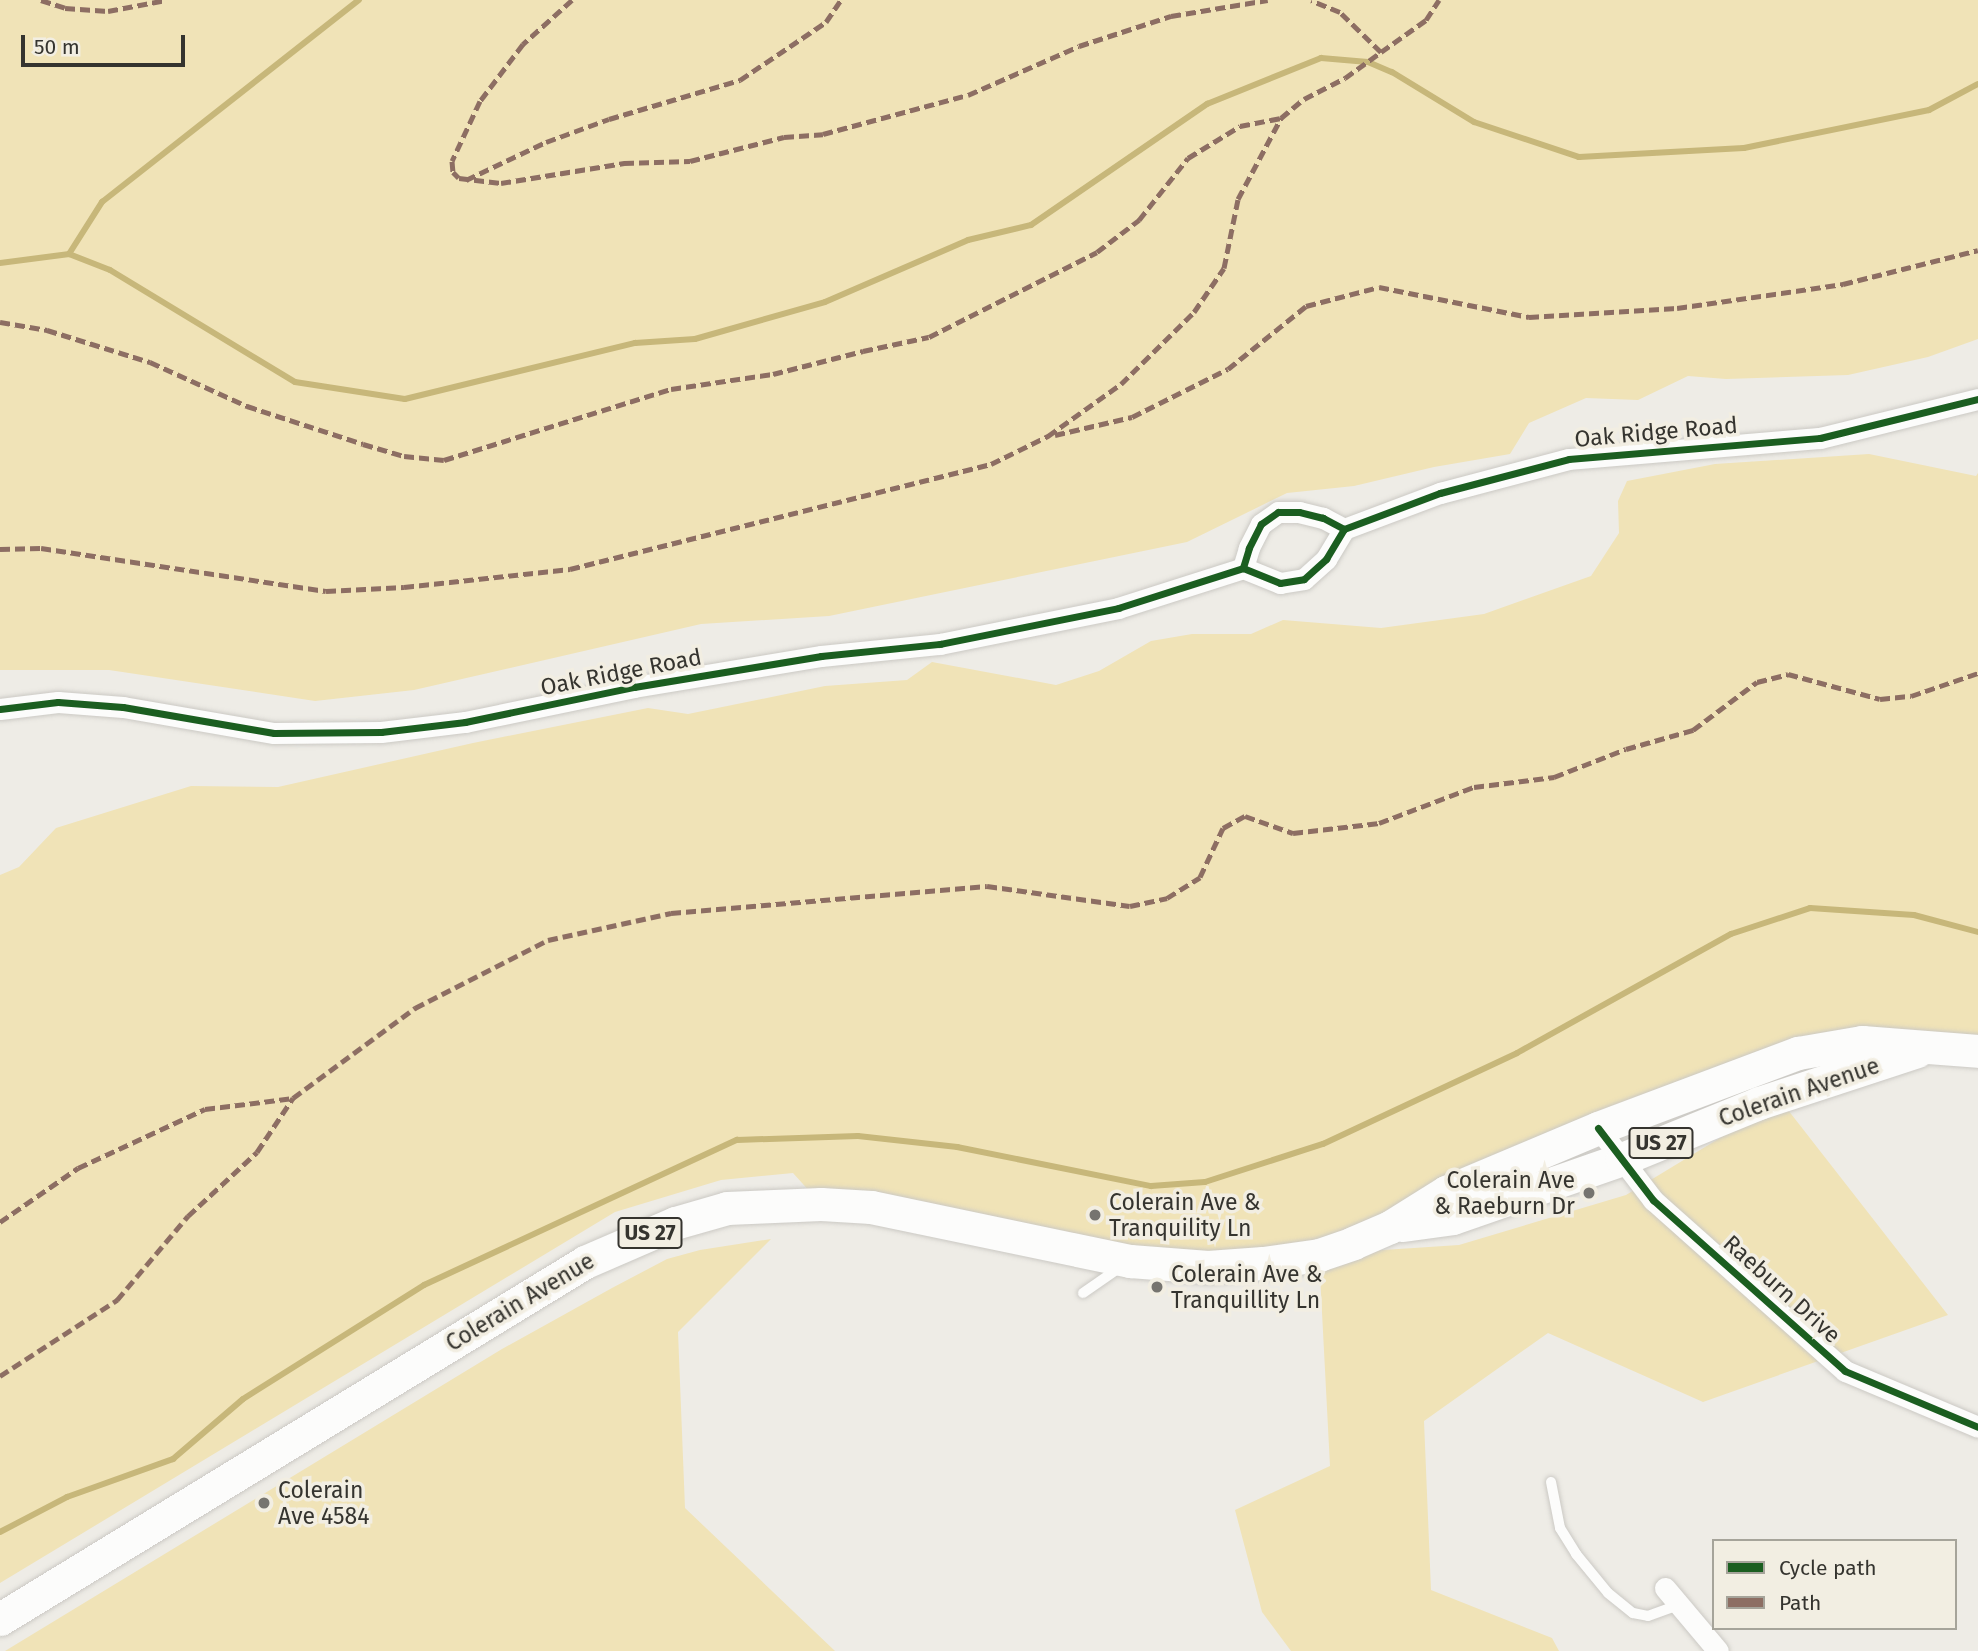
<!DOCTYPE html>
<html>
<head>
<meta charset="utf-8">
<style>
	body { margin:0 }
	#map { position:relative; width:1978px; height:1651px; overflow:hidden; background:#eeece6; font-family:"Fira Sans",sans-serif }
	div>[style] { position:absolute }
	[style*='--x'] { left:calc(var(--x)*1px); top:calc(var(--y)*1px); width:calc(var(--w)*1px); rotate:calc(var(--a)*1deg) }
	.green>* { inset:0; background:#f0e3b7 }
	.stream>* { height:6px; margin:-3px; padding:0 3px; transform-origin:3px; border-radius:3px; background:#c7b77a }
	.roads { filter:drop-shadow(0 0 2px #cbc9c4) drop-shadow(0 0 2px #cbc9c4) }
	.lane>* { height:10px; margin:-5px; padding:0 5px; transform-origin:5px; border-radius:5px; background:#fcfcfb }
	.street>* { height:21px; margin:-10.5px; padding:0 10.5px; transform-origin:10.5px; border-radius:10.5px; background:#fcfcfb }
	.primary>* { height:33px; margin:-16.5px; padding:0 16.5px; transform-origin:16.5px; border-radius:16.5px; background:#fcfcfb }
	.quiet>* { height:5px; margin-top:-2.5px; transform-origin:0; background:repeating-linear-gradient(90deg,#8d6e63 0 10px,transparent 0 15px) }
	.cycleway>* { height:7px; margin:-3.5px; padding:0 3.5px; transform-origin:3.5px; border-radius:3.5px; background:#1b5e20 }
	.dots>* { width:19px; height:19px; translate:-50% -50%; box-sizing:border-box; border:4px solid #f2eee2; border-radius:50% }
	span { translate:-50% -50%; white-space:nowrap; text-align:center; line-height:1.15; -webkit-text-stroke:7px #f2eee2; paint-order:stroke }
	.shield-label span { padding:2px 5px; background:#f2eee2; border:2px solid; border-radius:5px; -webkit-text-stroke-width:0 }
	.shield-label { font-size:21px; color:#35342f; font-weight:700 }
	.street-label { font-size:23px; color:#35342f }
	.poi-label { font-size:23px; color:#35342f }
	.right { translate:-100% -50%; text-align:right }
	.left { translate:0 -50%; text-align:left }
	.legend { position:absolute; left:1712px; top:1539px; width:245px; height:91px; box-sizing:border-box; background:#f2eee2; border:2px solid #a6a49a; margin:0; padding:9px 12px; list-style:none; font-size:21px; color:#35342f }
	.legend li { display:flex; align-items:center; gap:14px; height:35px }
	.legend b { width:35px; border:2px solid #a6a49a }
	.scale { position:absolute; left:21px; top:35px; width:164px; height:32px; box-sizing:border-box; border:4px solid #35342f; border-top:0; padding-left:9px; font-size:21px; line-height:24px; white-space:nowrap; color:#35342f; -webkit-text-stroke:5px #f2eee2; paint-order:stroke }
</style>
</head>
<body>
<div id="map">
	<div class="green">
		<div style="clip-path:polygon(0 0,1978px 0,1978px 339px,1928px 357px,1848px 375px,1726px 379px,1688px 376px,1638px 400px,1586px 398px,1529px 423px,1510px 454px,1434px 467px,1354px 486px,1287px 493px,1187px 542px,829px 616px,701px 624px,414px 690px,315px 701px,109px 670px,0 670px)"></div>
		<div style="clip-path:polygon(1869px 454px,1976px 476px,1978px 473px,1978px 1051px,1798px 1053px,1323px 1254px,1459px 1245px,1626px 1195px,1781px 1101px,1948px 1315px,1703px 1402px,1548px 1333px,1424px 1421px,1431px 1590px,1552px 1638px,1559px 1651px,1291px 1651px,1262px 1612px,1235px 1510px,1330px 1466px,1319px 1255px,1263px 1263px,821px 1204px,793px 1173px,721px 1180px,615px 1212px,0 1583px,0 875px,19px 867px,56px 828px,191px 786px,278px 787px,473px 743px,648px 708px,688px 714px,825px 686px,907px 680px,932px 662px,1056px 685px,1099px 671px,1151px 641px,1192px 634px,1251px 634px,1283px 620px,1381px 628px,1484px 614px,1591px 576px,1619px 533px,1618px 501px,1627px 481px,1715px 464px)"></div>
		<div style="clip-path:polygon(771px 1239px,678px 1332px,685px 1508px,835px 1651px,5px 1651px,502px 1349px,612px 1288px,667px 1259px,700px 1250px)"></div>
	</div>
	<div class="stream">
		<div style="--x:69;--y:254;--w:62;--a:-57.6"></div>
		<div style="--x:102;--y:202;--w:327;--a:-38.2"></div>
		<div style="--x:0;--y:263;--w:70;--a:-7.4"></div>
		<div style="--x:69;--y:254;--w:44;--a:21.3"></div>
		<div style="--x:110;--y:270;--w:216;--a:31.2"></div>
		<div style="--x:295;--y:382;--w:111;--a:8.8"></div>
		<div style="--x:405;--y:399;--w:237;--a:-13.7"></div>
		<div style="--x:635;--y:343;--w:60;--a:-3.8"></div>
		<div style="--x:695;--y:339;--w:135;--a:-15.9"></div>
		<div style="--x:825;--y:302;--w:156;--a:-23.4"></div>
		<div style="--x:968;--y:240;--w:65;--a:-13.4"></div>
		<div style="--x:1031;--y:225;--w:214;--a:-34.5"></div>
		<div style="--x:1207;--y:104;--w:123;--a:-22"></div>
		<div style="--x:1321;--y:58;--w:47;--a:4.9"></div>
		<div style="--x:1368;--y:62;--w:26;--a:23"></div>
		<div style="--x:1392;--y:72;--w:96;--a:31.4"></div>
		<div style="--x:1474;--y:122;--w:111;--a:18.4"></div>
		<div style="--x:1579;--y:157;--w:165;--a:-3.1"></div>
		<div style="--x:1744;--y:148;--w:189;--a:-11.6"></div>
		<div style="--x:1929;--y:110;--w:55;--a:-28"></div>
		<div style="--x:0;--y:1532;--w:76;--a:-27.6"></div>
		<div style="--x:67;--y:1497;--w:113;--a:-19.7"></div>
		<div style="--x:173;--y:1459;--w:92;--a:-40.6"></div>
		<div style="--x:243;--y:1399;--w:214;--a:-32.2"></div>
		<div style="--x:424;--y:1285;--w:345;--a:-24.9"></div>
		<div style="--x:737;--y:1140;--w:121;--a:-1.9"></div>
		<div style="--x:858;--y:1136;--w:100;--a:6.3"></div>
		<div style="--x:957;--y:1147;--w:198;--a:11.4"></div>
		<div style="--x:1151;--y:1186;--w:54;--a:-4.2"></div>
		<div style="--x:1205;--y:1182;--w:124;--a:-17.9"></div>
		<div style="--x:1323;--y:1144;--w:214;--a:-25.1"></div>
		<div style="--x:1517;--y:1053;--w:245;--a:-29.1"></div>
		<div style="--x:1731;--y:934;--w:83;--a:-18.2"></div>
		<div style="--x:1810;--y:908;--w:104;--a:3.9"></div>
		<div style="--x:1914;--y:915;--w:66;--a:14.9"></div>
	</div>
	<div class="roads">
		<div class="lane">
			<div style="--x:1083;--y:1293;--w:47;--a:-34.7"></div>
			<div style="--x:1551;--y:1482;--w:47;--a:78.9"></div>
			<div style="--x:1560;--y:1528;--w:31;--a:58"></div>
			<div style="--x:1576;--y:1554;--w:50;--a:50.6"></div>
			<div style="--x:1608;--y:1593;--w:32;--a:39"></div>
			<div style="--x:1633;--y:1613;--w:15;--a:11"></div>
			<div style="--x:1648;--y:1616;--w:33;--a:-20"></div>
		</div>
		<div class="street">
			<div style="--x:1344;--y:529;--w:103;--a:-20.6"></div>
			<div style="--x:1440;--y:493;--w:133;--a:-14.8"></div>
			<div style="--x:1569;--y:459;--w:252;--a:-4.8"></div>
			<div style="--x:1820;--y:438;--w:163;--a:-13.9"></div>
			<div style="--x:0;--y:709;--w:58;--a:-6.9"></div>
			<div style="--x:58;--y:702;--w:65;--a:4.4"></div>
			<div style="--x:123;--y:707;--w:153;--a:9.8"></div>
			<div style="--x:274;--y:733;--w:107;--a:-0.5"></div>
			<div style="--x:381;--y:732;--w:85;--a:-6.8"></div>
			<div style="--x:465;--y:722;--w:173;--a:-11.7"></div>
			<div style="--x:634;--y:687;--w:190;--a:-9.4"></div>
			<div style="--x:821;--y:656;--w:120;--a:-5.8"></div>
			<div style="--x:940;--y:644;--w:182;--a:-11.4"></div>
			<div style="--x:1118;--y:608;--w:131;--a:-17.7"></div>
			<div style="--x:1243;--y:568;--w:40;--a:22"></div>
			<div style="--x:1280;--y:583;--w:24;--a:-9"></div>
			<div style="--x:1304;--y:579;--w:30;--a:-42"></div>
			<div style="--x:1326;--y:559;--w:35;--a:-59"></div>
			<div style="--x:1344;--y:529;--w:24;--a:-152"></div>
			<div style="--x:1323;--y:518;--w:25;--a:-166"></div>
			<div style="--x:1299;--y:512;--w:21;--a:180"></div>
			<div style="--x:1278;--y:512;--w:21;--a:145"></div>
			<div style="--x:1261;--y:524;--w:27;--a:117"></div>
			<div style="--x:1249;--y:548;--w:21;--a:107"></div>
			<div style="--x:1598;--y:1128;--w:91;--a:52.6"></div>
			<div style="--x:1653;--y:1200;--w:257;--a:41.7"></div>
			<div style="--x:1845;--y:1371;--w:144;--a:22.8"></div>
			<div style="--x:1665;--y:1588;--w:82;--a:49.9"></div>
		</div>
		<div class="primary">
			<div style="--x:1403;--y:1225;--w:50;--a:-8"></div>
			<div style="--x:1453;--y:1218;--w:179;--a:-19.2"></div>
			<div style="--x:1622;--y:1159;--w:148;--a:-22.2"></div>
			<div style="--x:1759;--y:1103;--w:166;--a:-18.2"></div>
			<div style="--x:0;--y:1619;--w:685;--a:-31.39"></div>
			<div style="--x:585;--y:1262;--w:98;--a:-23.4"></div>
			<div style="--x:675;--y:1223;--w:54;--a:-16.1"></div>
			<div style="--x:727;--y:1208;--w:94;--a:-2.4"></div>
			<div style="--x:821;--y:1204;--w:50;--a:3.4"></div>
			<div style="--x:871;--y:1207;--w:265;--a:11.8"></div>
			<div style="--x:1130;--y:1261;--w:78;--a:4.4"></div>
			<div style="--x:1208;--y:1267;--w:55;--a:-4.2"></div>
			<div style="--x:1263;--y:1263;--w:57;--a:-8.1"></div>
			<div style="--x:1319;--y:1255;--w:36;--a:-19"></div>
			<div style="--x:1353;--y:1243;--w:40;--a:-23.4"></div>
			<div style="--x:1390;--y:1227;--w:66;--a:-32"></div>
			<div style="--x:1446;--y:1192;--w:165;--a:-22.8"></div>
			<div style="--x:1598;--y:1128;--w:214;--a:-20.6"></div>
			<div style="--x:1798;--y:1053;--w:65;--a:-9.8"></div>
			<div style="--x:1862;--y:1042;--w:116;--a:4.4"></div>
		</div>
	</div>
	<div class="quiet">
		<div style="--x:41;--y:0;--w:25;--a:18"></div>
		<div style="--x:65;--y:8;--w:43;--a:4"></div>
		<div style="--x:108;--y:11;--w:59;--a:-10.7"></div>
		<div style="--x:572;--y:0;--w:66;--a:138.1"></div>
		<div style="--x:523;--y:44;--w:71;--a:127"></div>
		<div style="--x:480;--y:101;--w:66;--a:115"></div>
		<div style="--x:452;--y:161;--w:11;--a:85"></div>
		<div style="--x:453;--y:172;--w:8;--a:45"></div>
		<div style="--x:459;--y:178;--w:42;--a:6.8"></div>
		<div style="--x:501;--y:183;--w:125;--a:-9.2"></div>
		<div style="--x:624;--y:163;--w:66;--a:-1.7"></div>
		<div style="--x:690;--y:161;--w:97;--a:-14.3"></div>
		<div style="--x:784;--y:137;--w:39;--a:-4"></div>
		<div style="--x:823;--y:134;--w:150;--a:-15.1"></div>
		<div style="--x:968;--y:95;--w:121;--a:-23.8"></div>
		<div style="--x:1079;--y:46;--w:97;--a:-18.1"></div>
		<div style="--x:1171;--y:16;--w:98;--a:-9.4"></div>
		<div style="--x:1381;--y:52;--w:55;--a:-35.4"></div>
		<div style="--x:1426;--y:20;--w:24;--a:-57"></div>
		<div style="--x:466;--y:180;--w:89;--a:-25.4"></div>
		<div style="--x:546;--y:142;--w:67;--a:-20.1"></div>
		<div style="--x:609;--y:119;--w:137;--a:-16.6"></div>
		<div style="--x:740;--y:80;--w:104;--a:-34"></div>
		<div style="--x:826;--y:22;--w:27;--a:-56"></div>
		<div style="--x:0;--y:322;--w:48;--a:9.7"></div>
		<div style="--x:47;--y:330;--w:108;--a:17.3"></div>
		<div style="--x:150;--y:362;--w:107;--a:24.4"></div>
		<div style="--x:247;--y:406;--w:122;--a:18.1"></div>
		<div style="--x:363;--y:444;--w:43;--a:16.3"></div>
		<div style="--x:404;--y:456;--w:40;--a:5.7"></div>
		<div style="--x:444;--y:460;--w:238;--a:-17.4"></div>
		<div style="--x:671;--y:389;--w:103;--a:-8.4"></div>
		<div style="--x:773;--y:374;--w:93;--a:-14.3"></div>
		<div style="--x:863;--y:351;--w:67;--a:-12"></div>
		<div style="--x:929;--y:337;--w:188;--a:-26.8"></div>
		<div style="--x:1097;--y:252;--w:53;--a:-37.3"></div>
		<div style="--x:1139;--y:220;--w:79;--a:-51.7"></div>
		<div style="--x:1188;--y:158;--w:61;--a:-31.6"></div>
		<div style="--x:1240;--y:126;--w:42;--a:-11"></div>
		<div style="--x:1055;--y:435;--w:79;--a:-13.2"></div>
		<div style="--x:1132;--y:417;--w:107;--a:-26.6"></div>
		<div style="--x:1228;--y:369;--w:100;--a:-38.9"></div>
		<div style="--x:1306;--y:306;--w:75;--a:-14.6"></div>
		<div style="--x:1379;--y:287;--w:153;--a:11.3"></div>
		<div style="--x:1529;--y:317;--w:148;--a:-3.5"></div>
		<div style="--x:1677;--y:308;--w:168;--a:-8.2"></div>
		<div style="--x:1843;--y:284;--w:139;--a:-14.1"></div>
		<div style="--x:0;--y:549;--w:41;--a:-1.4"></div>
		<div style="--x:41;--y:548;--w:288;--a:8.6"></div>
		<div style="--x:326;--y:591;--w:78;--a:-2.9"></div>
		<div style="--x:404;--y:587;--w:167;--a:-6.2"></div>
		<div style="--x:570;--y:569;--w:434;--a:-14"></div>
		<div style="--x:991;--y:464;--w:64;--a:-26.2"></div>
		<div style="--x:1048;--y:436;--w:90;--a:-35.5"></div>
		<div style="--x:1121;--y:384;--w:103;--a:-44.6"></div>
		<div style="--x:1194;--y:312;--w:53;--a:-55.7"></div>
		<div style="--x:1224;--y:268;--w:70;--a:-78.5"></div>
		<div style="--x:1238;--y:199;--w:92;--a:-62"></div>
		<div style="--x:1281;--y:118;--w:30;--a:-40"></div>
		<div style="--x:1304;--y:99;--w:46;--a:-27.1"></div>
		<div style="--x:1345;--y:78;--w:44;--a:-35.8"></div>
		<div style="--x:1381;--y:52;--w:57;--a:-135.7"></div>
		<div style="--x:1340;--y:12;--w:31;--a:-158"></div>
		<div style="--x:0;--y:1222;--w:95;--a:-34.7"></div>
		<div style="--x:78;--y:1168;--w:140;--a:-24.9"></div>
		<div style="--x:205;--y:1109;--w:89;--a:-7.1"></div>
		<div style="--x:0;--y:1376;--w:140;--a:-33"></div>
		<div style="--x:117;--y:1300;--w:110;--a:-49.8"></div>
		<div style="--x:188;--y:1216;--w:94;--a:-42.8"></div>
		<div style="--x:257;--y:1152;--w:65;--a:-56.3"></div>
		<div style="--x:293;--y:1098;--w:152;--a:-36.4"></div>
		<div style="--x:415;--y:1008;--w:149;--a:-27.1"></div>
		<div style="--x:548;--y:940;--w:126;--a:-12.4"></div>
		<div style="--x:671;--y:913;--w:317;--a:-4.9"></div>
		<div style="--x:987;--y:886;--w:144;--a:8"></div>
		<div style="--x:1130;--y:906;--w:38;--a:-12"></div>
		<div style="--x:1167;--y:898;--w:39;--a:-32"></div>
		<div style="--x:1200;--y:877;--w:54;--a:-64.9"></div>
		<div style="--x:1223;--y:828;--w:25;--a:-29"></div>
		<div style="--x:1245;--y:816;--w:51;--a:19.5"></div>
		<div style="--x:1293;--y:833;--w:87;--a:-6.6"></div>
		<div style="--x:1379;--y:823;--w:102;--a:-20.8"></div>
		<div style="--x:1474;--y:787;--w:81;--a:-7.1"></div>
		<div style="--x:1554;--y:777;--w:77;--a:-21.3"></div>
		<div style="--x:1626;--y:749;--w:70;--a:-15.8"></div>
		<div style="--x:1693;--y:730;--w:80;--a:-36.9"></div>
		<div style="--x:1757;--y:682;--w:32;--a:-14"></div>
		<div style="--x:1788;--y:674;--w:95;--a:15.2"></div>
		<div style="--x:1880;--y:699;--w:31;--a:-6"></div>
		<div style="--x:1911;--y:696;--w:71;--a:-18.9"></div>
	</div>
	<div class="cycleway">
		<div style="--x:1344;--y:529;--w:103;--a:-20.6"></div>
		<div style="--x:1440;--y:493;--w:133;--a:-14.8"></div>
		<div style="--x:1569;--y:459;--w:252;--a:-4.8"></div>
		<div style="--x:1820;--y:438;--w:163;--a:-13.9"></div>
		<div style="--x:0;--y:709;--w:58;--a:-6.9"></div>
		<div style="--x:58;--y:702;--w:65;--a:4.4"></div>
		<div style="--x:123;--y:707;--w:153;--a:9.8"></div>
		<div style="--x:274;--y:733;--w:107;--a:-0.5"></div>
		<div style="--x:381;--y:732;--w:85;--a:-6.8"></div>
		<div style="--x:465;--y:722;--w:173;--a:-11.7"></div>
		<div style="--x:634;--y:687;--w:190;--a:-9.4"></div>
		<div style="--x:821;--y:656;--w:120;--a:-5.8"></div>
		<div style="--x:940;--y:644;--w:182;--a:-11.4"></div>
		<div style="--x:1118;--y:608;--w:131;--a:-17.7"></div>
		<div style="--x:1243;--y:568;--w:40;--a:22"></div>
		<div style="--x:1280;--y:583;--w:24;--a:-9"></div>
		<div style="--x:1304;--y:579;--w:30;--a:-42"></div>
		<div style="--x:1326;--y:559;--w:35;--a:-59"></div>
		<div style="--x:1344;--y:529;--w:24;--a:-152"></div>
		<div style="--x:1323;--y:518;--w:25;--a:-166"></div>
		<div style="--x:1299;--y:512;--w:21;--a:180"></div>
		<div style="--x:1278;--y:512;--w:21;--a:145"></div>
		<div style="--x:1261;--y:524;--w:27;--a:117"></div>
		<div style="--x:1249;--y:548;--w:21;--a:107"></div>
		<div style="--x:1598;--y:1128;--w:91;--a:52.6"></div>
		<div style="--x:1653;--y:1200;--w:257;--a:41.7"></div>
		<div style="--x:1845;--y:1371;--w:144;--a:22.8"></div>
	</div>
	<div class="dots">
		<div style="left:1589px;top:1193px;background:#76746f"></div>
		<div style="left:1095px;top:1215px;background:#76746f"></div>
		<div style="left:1157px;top:1287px;background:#76746f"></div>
		<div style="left:264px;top:1503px;background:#76746f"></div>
	</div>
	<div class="shield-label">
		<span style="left:1661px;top:1143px">US 27</span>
		<span style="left:650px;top:1233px">US 27</span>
	</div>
	<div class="street-label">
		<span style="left:1656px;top:432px;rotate:-5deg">Oak Ridge Road</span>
		<span style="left:621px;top:672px;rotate:-11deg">Oak Ridge Road</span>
		<span style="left:1799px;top:1092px;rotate:-19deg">Colerain Avenue</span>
		<span style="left:1782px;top:1289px;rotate:42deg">Raeburn Drive</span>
		<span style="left:520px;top:1302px;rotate:-31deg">Colerain Avenue</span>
	</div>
	<div class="poi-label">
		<span class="right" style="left:1575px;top:1193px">Colerain Ave<br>&amp; Raeburn Dr</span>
		<span class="left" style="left:1109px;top:1215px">Colerain Ave &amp;<br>Tranquility Ln</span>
		<span class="left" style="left:1171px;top:1287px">Colerain Ave &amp;<br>Tranquillity Ln</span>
		<span class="left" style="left:278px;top:1503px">Colerain<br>Ave 4584</span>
	</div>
	<ul class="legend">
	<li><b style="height:9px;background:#1b5e20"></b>Cycle path</li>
	<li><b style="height:9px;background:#8d6e63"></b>Path</li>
	</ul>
	<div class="scale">50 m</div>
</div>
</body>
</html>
